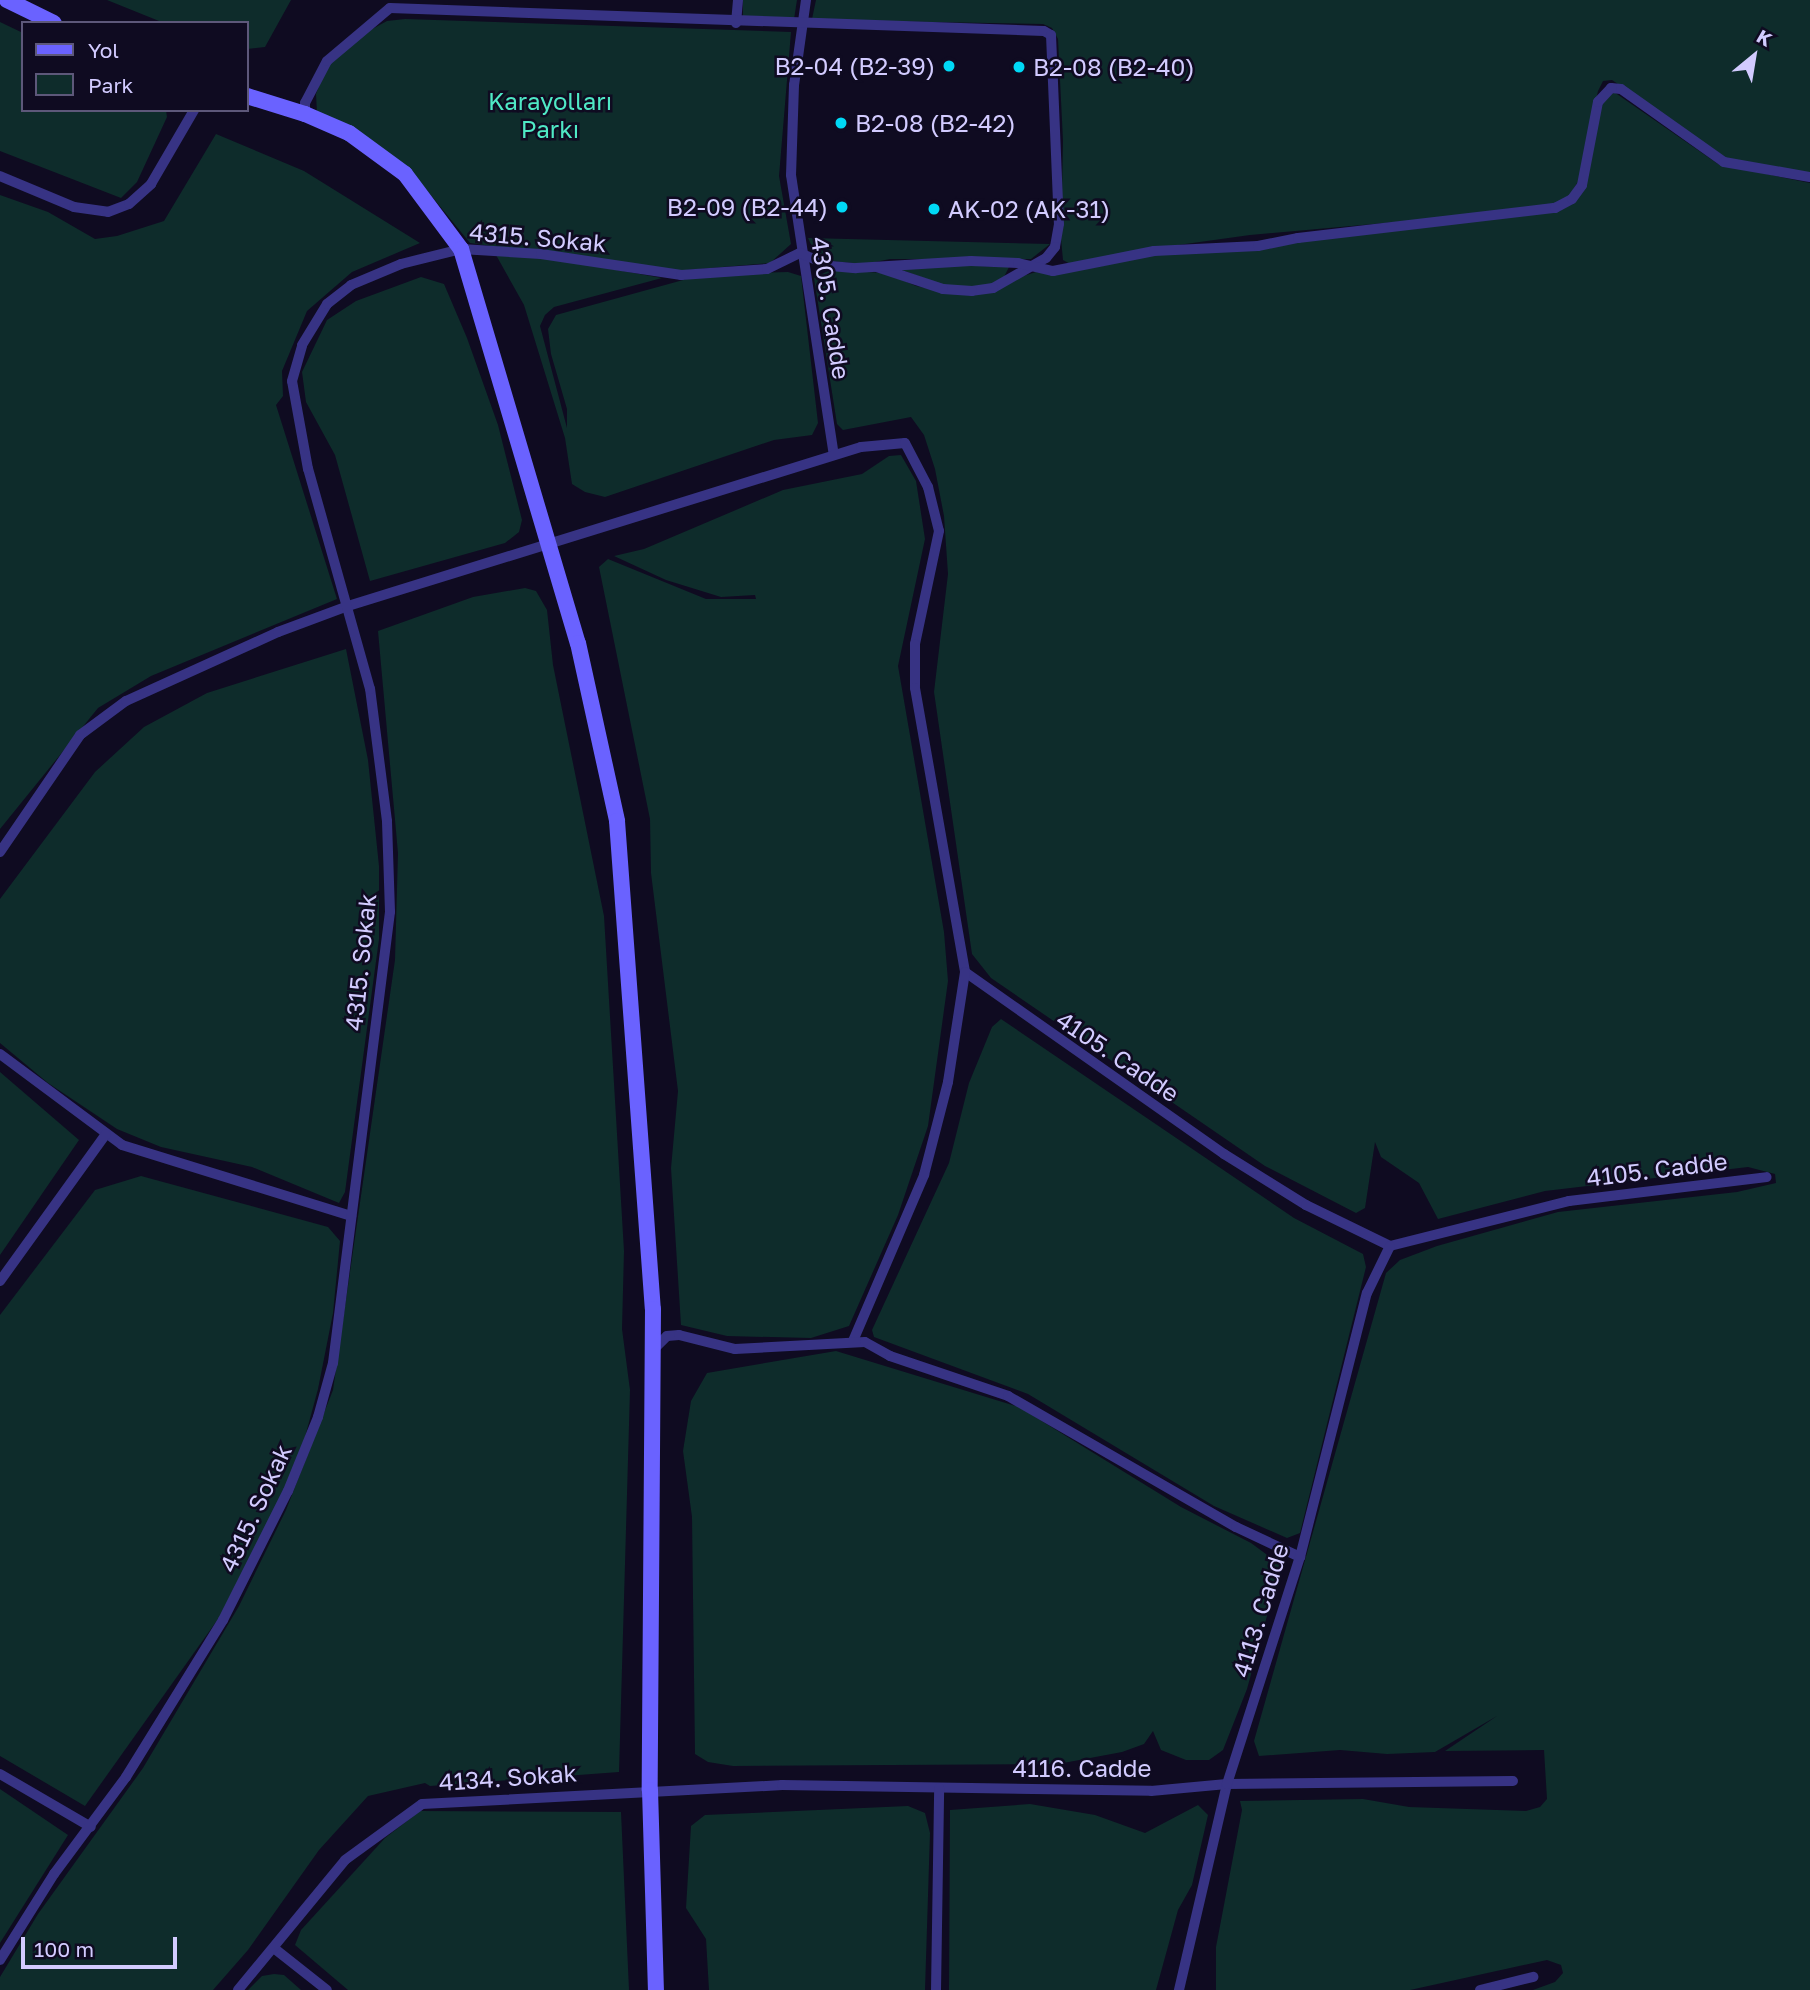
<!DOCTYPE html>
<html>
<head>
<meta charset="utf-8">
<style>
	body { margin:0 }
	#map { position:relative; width:1810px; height:1990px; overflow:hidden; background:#0f0b21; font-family:"Golos Text",sans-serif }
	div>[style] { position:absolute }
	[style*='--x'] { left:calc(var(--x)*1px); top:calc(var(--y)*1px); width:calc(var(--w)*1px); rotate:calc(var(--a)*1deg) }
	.green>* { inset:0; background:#0e2c2b }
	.street>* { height:10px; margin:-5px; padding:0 5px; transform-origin:5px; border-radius:5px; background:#373384 }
	.secondary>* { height:16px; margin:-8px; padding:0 8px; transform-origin:8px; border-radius:8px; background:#6a62ff }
	.dots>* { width:19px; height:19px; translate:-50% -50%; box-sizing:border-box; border:4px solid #0f0b21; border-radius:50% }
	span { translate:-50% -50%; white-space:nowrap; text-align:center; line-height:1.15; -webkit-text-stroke:5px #0f0b21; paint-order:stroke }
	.poi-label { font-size:24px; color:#d2cbff }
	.right { translate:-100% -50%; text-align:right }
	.left { translate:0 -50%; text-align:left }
	.park-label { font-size:24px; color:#4fe8c5 }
	.street-label { font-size:24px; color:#d2cbff }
	.legend { position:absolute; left:21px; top:21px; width:228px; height:91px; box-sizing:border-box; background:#0f0b21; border:2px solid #5d587a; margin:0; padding:9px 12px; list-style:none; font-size:21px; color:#d2cbff }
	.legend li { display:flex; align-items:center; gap:14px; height:35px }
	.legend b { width:35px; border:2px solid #5d587a }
	.north { position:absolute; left:1719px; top:21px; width:70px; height:70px; -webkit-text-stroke:5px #0f0b21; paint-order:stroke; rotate:30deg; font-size:19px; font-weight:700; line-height:28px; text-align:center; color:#d2cbff }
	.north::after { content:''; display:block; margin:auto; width:24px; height:32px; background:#d2cbff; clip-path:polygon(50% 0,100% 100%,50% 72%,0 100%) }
	.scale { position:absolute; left:21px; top:1937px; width:156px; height:32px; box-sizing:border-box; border:4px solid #d2cbff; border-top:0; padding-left:9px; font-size:21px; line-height:24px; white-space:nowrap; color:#d2cbff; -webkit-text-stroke:5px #0f0b21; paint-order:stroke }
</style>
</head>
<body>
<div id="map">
	<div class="green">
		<div style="clip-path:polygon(107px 0,291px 0,265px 47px,247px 49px,247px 23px,164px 23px)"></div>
		<div style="clip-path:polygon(743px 0,797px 0,794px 19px,743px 17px)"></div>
		<div style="clip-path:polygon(816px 0,1810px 0,1810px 173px,1731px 161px,1612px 80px,1603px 81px,1598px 91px,1579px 180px,1566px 201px,1508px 212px,1250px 235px,1135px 251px,1072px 265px,1063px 260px,1061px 239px,1063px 141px,1058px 39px,1052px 28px,1043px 24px,816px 20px,812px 19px)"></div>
		<div style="clip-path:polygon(405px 19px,791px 32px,779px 176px,791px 244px,770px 263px,675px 271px,470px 243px,420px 182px,317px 113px,316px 94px,327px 66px,365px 33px,387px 21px)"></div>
		<div style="clip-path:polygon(0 22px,23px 33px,23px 110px,166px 110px,167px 117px,137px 182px,121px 198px,0 151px)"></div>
		<div style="clip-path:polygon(1614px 92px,1718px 164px,1810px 183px,1810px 1990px,1533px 1990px,1555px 1982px,1563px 1973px,1561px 1965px,1547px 1960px,1410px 1990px,1216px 1990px,1216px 1947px,1242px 1810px,1240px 1801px,1363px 1799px,1409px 1807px,1526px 1811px,1540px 1807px,1547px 1799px,1544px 1750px,1445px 1751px,1497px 1716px,1435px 1752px,1387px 1754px,1340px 1750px,1259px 1756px,1254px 1741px,1386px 1273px,1400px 1260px,1437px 1246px,1558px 1212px,1737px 1192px,1776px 1183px,1775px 1174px,1748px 1167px,1545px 1191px,1438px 1219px,1419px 1183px,1381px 1157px,1375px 1142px,1365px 1208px,1356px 1213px,1265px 1166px,991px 978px,972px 954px,934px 692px,948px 574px,944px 516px,935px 469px,924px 435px,911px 417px,843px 430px,837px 424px,814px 278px,830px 270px,886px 273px,916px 286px,961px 295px,1036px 272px,1057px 274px,1133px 258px,1576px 200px,1600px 105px)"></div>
		<div style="clip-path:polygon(216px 134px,304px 171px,420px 243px,352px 272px,307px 311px,282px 371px,283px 396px,276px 405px,337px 599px,151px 676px,98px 708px,0 829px,0 195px,48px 212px,95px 239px,117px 236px,164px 221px)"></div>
		<div style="clip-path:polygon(808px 238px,1050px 244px,1031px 259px,890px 259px,865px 264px,830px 261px,815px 253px)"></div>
		<div style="clip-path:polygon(496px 255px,555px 259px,662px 278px,554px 307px,545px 315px,540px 326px,567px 428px,567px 409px,551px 354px,548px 329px,556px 315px,705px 274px,788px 272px,801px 276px,818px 423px,812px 435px,774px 440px,605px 497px,585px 492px,572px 484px,565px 438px,524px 305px)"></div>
		<div style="clip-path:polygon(946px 265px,1009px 267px,1003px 279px,984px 287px,952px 288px,893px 267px)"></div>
		<div style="clip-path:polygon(421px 277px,444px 284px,467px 338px,498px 425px,522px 520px,519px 532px,505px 543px,370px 581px,335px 455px,306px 402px,302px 372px,327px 320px,356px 301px)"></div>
		<div style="clip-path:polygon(901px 455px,916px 481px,925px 539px,898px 666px,944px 932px,948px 981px,928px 1126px,898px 1215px,849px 1326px,811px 1338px,727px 1336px,681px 1325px,671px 1168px,678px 1091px,651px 873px,650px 819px,599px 567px,608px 559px,706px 599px,756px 599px,755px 595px,721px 597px,666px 580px,614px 556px,644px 549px,783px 490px,862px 474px,889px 456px)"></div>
		<div style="clip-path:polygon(525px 588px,536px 591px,547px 610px,553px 665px,604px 916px,624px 1251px,622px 1329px,630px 1390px,619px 1772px,430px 1786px,425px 1783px,368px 1796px,319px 1850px,248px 1950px,213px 1990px,0 1990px,0 1977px,38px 1914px,143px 1768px,239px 1606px,286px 1510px,333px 1390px,395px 960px,398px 853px,378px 631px,473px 597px)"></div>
		<div style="clip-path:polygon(346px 649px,368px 760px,379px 866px,379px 939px,345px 1192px,339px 1203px,252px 1167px,161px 1147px,117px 1129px,48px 1083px,0 1043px,0 899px,95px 772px,144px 727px,207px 693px)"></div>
		<div style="clip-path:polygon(1001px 1019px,1294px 1218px,1363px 1254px,1366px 1267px,1300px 1533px,1287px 1538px,1214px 1506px,1028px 1394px,874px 1337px,872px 1330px,949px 1163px,969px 1083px,992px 1027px)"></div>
		<div style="clip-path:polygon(0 1072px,79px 1140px,0 1255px)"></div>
		<div style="clip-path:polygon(141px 1176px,328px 1227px,340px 1241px,333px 1313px,318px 1389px,302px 1448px,264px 1538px,223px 1612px,85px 1806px,0 1756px,0 1315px,95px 1190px)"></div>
		<div style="clip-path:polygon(836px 1351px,1019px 1407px,1181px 1507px,1251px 1543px,1281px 1565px,1247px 1689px,1223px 1750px,1209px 1760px,1186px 1760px,1161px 1750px,1153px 1731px,1144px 1744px,1122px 1752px,1058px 1764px,733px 1766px,708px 1762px,695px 1754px,692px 1517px,683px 1451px,691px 1401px,707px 1373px)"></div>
		<div style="clip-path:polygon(0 1789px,68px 1835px,0 1943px)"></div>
		<div style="clip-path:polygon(1030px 1804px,1095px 1815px,1145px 1833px,1198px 1805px,1208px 1815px,1192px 1885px,1178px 1910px,1156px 1990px,949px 1990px,950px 1810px)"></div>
		<div style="clip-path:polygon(908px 1806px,925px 1813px,930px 1833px,925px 1990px,709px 1990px,706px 1939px,686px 1908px,691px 1826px,705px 1815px)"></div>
		<div style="clip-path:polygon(420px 1811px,621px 1812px,629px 1990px,348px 1990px,295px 1945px,301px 1930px,385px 1838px)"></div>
		<div style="clip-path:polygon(274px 1974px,284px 1975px,301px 1990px,248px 1990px,262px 1976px)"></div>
	</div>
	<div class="street">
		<div style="--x:806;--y:0;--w:86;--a:98"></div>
		<div style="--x:794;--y:85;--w:90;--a:91.9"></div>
		<div style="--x:791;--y:175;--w:283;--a:81.3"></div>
		<div style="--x:736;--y:23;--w:23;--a:-85"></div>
		<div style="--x:305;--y:114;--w:11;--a:-90"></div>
		<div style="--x:305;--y:103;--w:47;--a:-62.4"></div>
		<div style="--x:327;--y:61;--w:82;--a:-40.1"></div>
		<div style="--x:390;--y:8;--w:654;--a:2.01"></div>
		<div style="--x:1044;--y:31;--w:8;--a:30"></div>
		<div style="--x:1051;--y:35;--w:189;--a:87.6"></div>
		<div style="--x:1059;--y:224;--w:23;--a:100"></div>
		<div style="--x:1055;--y:247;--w:14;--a:129"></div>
		<div style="--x:1046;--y:258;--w:61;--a:150.5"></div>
		<div style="--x:993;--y:288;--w:21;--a:172"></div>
		<div style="--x:972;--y:291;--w:29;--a:-176"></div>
		<div style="--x:943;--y:289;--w:70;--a:-161.6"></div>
		<div style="--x:0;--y:176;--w:80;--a:22.7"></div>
		<div style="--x:74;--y:207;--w:34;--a:8"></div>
		<div style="--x:108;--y:212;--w:22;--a:-21"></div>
		<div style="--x:129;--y:204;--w:30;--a:-42"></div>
		<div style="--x:151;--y:184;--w:86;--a:-59.8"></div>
		<div style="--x:0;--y:852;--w:142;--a:-55.6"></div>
		<div style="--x:80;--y:735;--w:57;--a:-36.5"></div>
		<div style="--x:126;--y:701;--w:167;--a:-24.4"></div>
		<div style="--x:278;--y:632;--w:75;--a:-20.4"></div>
		<div style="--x:348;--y:606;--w:537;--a:-17.22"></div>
		<div style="--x:861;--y:447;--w:44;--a:-5.2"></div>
		<div style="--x:905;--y:443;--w:50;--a:62.4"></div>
		<div style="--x:928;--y:487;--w:45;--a:76"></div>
		<div style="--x:939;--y:531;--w:116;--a:102"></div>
		<div style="--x:915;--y:644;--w:44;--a:90"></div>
		<div style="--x:915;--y:688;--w:288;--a:80"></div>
		<div style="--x:965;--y:972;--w:317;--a:35.1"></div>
		<div style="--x:1224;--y:1154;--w:97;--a:31.9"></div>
		<div style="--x:1306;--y:1205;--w:93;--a:26"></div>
		<div style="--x:1390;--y:1246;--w:185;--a:-14.1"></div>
		<div style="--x:1569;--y:1201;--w:199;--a:-6.9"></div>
		<div style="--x:0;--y:1054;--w:152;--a:36.7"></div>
		<div style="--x:122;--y:1145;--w:240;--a:17.2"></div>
		<div style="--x:0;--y:1281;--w:181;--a:-54.2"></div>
		<div style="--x:853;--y:1341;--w:181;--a:-66.8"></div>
		<div style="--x:924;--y:1175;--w:96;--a:-75.5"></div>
		<div style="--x:948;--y:1082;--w:111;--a:-81.2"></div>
		<div style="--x:652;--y:1351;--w:21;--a:-45"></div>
		<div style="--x:667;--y:1336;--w:12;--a:-5"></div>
		<div style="--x:679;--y:1335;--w:58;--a:14"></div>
		<div style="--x:735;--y:1349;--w:130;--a:-3.1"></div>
		<div style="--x:865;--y:1342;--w:29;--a:29"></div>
		<div style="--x:890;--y:1356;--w:125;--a:18.7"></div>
		<div style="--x:1008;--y:1396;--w:263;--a:29.9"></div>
		<div style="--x:1236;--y:1527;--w:71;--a:25.1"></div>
		<div style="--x:0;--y:1774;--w:105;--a:30.2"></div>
		<div style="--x:275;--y:1949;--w:66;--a:38.3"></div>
		<div style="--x:0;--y:1960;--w:102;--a:-57.9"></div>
		<div style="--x:54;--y:1874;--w:121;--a:-53.4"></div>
		<div style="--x:126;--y:1777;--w:185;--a:-58.3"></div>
		<div style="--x:223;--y:1620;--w:144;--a:-63.3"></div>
		<div style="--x:288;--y:1491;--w:80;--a:-67.9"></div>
		<div style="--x:318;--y:1417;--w:56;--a:-74.5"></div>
		<div style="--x:333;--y:1363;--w:455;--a:-82.8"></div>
		<div style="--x:390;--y:912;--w:91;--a:-91.9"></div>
		<div style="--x:387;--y:821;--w:133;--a:-97.3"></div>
		<div style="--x:370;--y:689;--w:229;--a:-105.7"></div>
		<div style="--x:308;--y:469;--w:89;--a:-100.3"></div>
		<div style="--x:292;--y:381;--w:37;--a:-74"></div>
		<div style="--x:302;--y:345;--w:48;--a:-58.6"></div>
		<div style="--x:327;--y:304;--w:31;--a:-38"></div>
		<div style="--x:351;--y:285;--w:54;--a:-22.8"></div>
		<div style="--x:401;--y:264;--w:62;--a:-14"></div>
		<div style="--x:461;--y:249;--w:80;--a:3.6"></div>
		<div style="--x:541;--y:254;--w:142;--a:8.5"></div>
		<div style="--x:681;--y:275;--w:86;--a:-4"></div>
		<div style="--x:767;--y:269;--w:37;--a:-26"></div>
		<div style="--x:800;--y:253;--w:34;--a:23"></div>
		<div style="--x:831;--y:266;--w:25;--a:5"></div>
		<div style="--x:856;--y:268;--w:115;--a:-3.5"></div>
		<div style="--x:971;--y:261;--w:47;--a:2.4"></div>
		<div style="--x:1018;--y:263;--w:36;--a:13"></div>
		<div style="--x:1053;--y:271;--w:103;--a:-11.2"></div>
		<div style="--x:1154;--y:251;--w:104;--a:-2.8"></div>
		<div style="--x:1258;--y:246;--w:41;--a:-11.3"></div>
		<div style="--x:1298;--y:238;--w:259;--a:-6.7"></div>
		<div style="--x:1555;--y:208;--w:19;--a:-28"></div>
		<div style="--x:1572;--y:199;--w:17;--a:-54"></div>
		<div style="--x:1582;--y:185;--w:85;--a:-79.1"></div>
		<div style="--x:1598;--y:102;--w:19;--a:-47"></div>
		<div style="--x:1611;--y:88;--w:10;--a:6"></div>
		<div style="--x:1621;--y:89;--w:126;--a:35.3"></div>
		<div style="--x:1724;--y:162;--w:87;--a:9.9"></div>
		<div style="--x:238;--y:1990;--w:168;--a:-50.5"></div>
		<div style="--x:345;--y:1860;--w:95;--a:-36"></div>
		<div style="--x:422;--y:1804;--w:361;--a:-3"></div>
		<div style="--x:782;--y:1785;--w:369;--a:0.9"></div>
		<div style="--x:1151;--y:1791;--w:76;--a:-5.3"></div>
		<div style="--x:1227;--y:1784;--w:286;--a:-0.6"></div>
		<div style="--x:936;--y:1990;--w:202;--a:-89.1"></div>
		<div style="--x:1179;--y:1990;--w:212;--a:-76.9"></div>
		<div style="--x:1227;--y:1784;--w:238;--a:-72.2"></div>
		<div style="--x:1300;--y:1557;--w:272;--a:-75.8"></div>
		<div style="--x:1367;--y:1293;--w:52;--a:-63.9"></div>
		<div style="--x:1480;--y:1990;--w:55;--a:-13.8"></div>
	</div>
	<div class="secondary">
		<div style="--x:7;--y:0;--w:52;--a:26.1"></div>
		<div style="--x:247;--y:96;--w:61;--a:17.2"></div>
		<div style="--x:305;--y:114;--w:48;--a:23.4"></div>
		<div style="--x:349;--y:133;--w:69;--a:36.2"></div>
		<div style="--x:405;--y:174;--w:94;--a:53.3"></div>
		<div style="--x:461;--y:249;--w:411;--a:73.5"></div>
		<div style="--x:578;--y:643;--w:182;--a:77.6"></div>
		<div style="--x:617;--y:821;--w:489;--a:85.8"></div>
		<div style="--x:653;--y:1309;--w:481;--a:90.4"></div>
		<div style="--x:650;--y:1790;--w:200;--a:88.3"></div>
	</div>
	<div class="dots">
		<div style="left:949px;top:66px;background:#00d9f6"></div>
		<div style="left:1019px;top:67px;background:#00d9f6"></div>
		<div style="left:841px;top:123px;background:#00d9f6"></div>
		<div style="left:842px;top:207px;background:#00d9f6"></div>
		<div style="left:934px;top:209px;background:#00d9f6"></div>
	</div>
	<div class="poi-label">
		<span class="right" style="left:935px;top:66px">B2-04 (B2-39)</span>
		<span class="left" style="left:1033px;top:67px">B2-08 (B2-40)</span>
		<span class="left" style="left:855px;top:123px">B2-08 (B2-42)</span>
		<span class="right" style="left:828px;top:207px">B2-09 (B2-44)</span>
		<span class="left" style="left:948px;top:209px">AK-02 (AK-31)</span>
	</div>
	<div class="park-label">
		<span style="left:550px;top:115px">Karayolları<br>Parkı</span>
	</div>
	<div class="street-label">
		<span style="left:538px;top:237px;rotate:5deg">4315. Sokak</span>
		<span style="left:831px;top:308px;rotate:81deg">4305. Cadde</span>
		<span style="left:360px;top:962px;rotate:-84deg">4315. Sokak</span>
		<span style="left:1118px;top:1056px;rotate:34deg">4105. Cadde</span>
		<span style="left:1657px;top:1169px;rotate:-7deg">4105. Cadde</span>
		<span style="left:255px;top:1508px;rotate:-65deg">4315. Sokak</span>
		<span style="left:1260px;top:1610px;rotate:-73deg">4113. Cadde</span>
		<span style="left:1082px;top:1768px">4116. Cadde</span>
		<span style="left:508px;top:1777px;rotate:-4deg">4134. Sokak</span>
	</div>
	<ul class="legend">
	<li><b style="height:9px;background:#6a62ff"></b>Yol</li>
	<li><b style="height:19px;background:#0e2c2b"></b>Park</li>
	</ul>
	<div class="north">K</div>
	<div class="scale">100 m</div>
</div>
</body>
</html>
